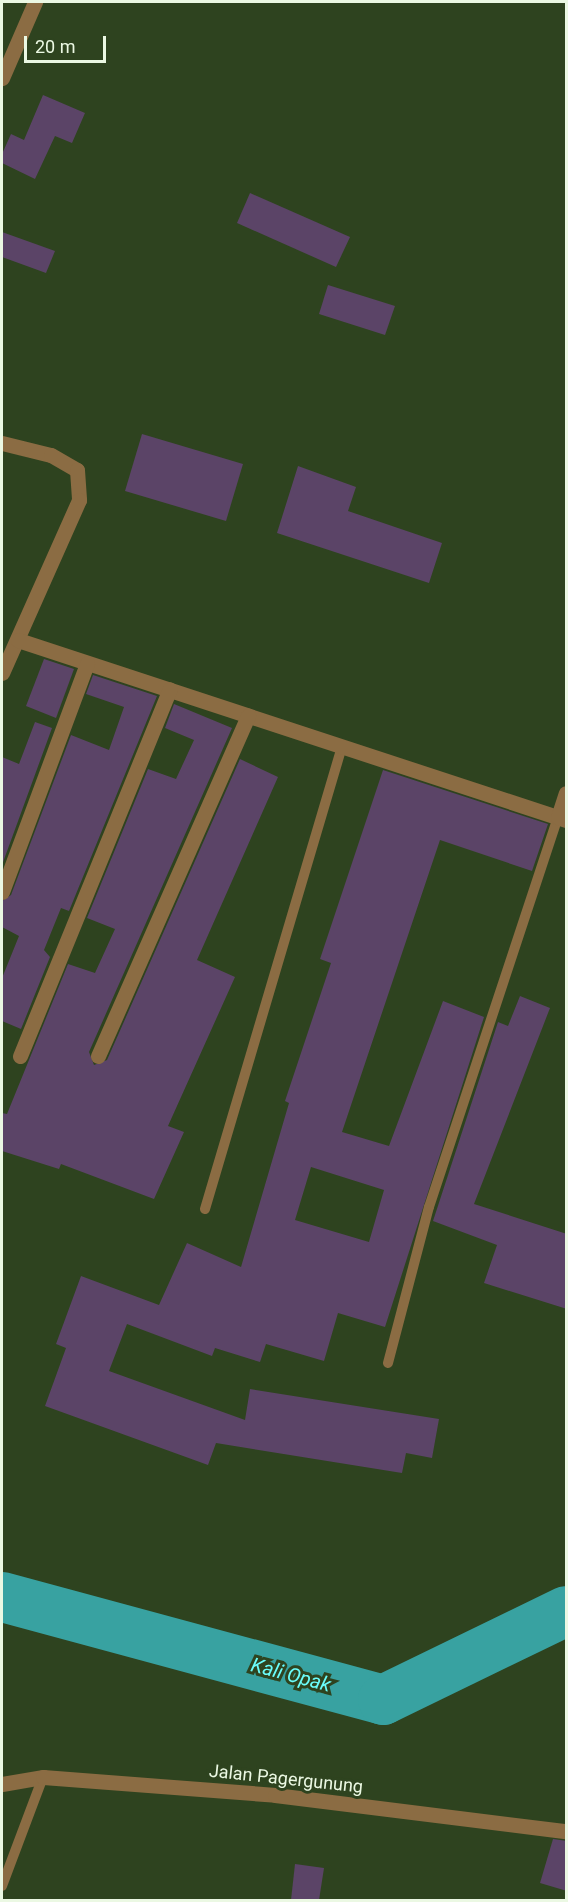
<!DOCTYPE html>
<html>
<head>
<meta charset="utf-8">
<style>
	body { margin:0 }
	#map { position:relative; width:568px; height:1902px; overflow:hidden; background:#2e431f; font-family:Roboto,sans-serif }
	div>[style] { position:absolute }
	[style*='--x'] { left:calc(var(--x)*1px); top:calc(var(--y)*1px); width:calc(var(--w)*1px); rotate:calc(var(--a)*1deg) }
	.river>* { height:50px; margin:-25px; padding:0 25px; transform-origin:25px; border-radius:25px; background:#38a2a1 }
	.building>* { inset:0; background:#5b4467 }
	.lane>* { height:10px; margin:-5px; padding:0 5px; transform-origin:5px; border-radius:5px; background:#8b6c43 }
	.street>* { height:15px; margin:-7.5px; padding:0 7.5px; transform-origin:7.5px; border-radius:7.5px; background:#8b6c43 }
	span { translate:-50% -50%; white-space:nowrap; text-align:center; line-height:1.15; -webkit-text-stroke:6px #2e431f; paint-order:stroke }
	.street-label { font-size:18px; color:#ebf8e3 }
	.water-label { font-size:20px; color:#6bfdfb; font-style:italic }
	.frame { position:absolute; inset:0; border:3px solid #ebf8e3; pointer-events:none }
	.scale { position:absolute; left:24px; top:36px; width:82px; height:27px; box-sizing:border-box; border:3px solid #ebf8e3; border-top:0; padding-left:8px; font-size:18px; line-height:21px; white-space:nowrap; color:#ebf8e3; -webkit-text-stroke:4px #2e431f; paint-order:stroke }
</style>
</head>
<body>
<div id="map">
	<div class="river">
		<div style="--x:2;--y:1597;--w:395;--a:15.1"></div>
		<div style="--x:383;--y:1700;--w:203;--a:-25.9"></div>
	</div>
	<div class="building">
		<div style="clip-path:polygon(43px 95px,85px 113px,72px 143px,55px 136px,35px 179px,2px 163px,2px 154px,11px 134px,24px 140px)"></div>
		<div style="clip-path:polygon(250px 193px,350px 237px,336px 267px,237px 223px)"></div>
		<div style="clip-path:polygon(2px 232px,55px 251px,46px 273px,2px 257px)"></div>
		<div style="clip-path:polygon(328px 285px,395px 306px,385px 335px,319px 314px)"></div>
		<div style="clip-path:polygon(142px 434px,243px 464px,226px 521px,125px 491px)"></div>
		<div style="clip-path:polygon(298px 466px,356px 487px,348px 511px,442px 543px,429px 583px,277px 533px)"></div>
		<div style="clip-path:polygon(44px 659px,74px 669px,56px 718px,26px 706px)"></div>
		<div style="clip-path:polygon(93px 675px,157px 696px,69px 911px,61px 908px,44px 950px,50px 957px,21px 1029px,2px 1021px,2px 978px,19px 936px,2px 927px,2px 901px,11px 895px,71px 735px,109px 750px,124px 707px,86px 694px)"></div>
		<div style="clip-path:polygon(174px 704px,232px 728px,89px 1052px,94px 1065px,107px 1060px,240px 759px,278px 777px,197px 960px,235px 977px,168px 1126px,184px 1132px,154px 1199px,61px 1164px,59px 1169px,2px 1151px,2px 1113px,7px 1114px,68px 964px,95px 973px,115px 929px,87px 918px,148px 769px,176px 779px,194px 740px,165px 728px)"></div>
		<div style="clip-path:polygon(35px 722px,52px 728px,2px 865px,2px 757px,19px 764px)"></div>
		<div style="clip-path:polygon(evenodd,383px 770px,548px 824px,532px 871px,440px 840px,342px 1132px,389px 1146px,443px 1001px,484px 1017px,385px 1327px,338px 1313px,324px 1361px,266px 1344px,260px 1362px,215px 1348px,212px 1356px,127px 1324px,109px 1371px,245px 1420px,250px 1389px,439px 1419px,432px 1458px,406px 1453px,402px 1473px,216px 1443px,208px 1465px,45px 1406px,66px 1348px,56px 1344px,81px 1276px,159px 1305px,187px 1243px,241px 1267px,289px 1103px,285px 1101px,331px 963px,320px 959px,383px 770px,311px 1167px,384px 1190px,369px 1242px,295px 1220px,311px 1167px)"></div>
		<div style="clip-path:polygon(520px 996px,550px 1008px,474px 1204px,567px 1234px,567px 1309px,484px 1283px,497px 1245px,433px 1221px,498px 1022px,508px 1026px)"></div>
		<div style="clip-path:polygon(553px 1839px,567px 1841px,567px 1891px,540px 1883px)"></div>
		<div style="clip-path:polygon(295px 1864px,324px 1868px,319px 1900px,291px 1900px)"></div>
	</div>
	<div class="lane">
		<div style="--x:205;--y:1209;--w:483;--a:-73.5"></div>
		<div style="--x:388;--y:1363;--w:161;--a:-75.3"></div>
		<div style="--x:429;--y:1207;--w:411;--a:-71.7"></div>
		<div style="--x:2;--y:1886;--w:116;--a:-69.4"></div>
	</div>
	<div class="street">
		<div style="--x:2;--y:78;--w:83;--a:-66.5"></div>
		<div style="--x:2;--y:443;--w:50;--a:13.8"></div>
		<div style="--x:51;--y:455;--w:30;--a:30"></div>
		<div style="--x:77;--y:470;--w:30;--a:86"></div>
		<div style="--x:79;--y:500;--w:189;--a:114"></div>
		<div style="--x:18;--y:640;--w:577;--a:18.18"></div>
		<div style="--x:558;--y:817;--w:25;--a:-72"></div>
		<div style="--x:2;--y:892;--w:244;--a:-69.6"></div>
		<div style="--x:20;--y:1056;--w:396;--a:-67.8"></div>
		<div style="--x:98;--y:1056;--w:372;--a:-66.2"></div>
		<div style="--x:2;--y:1784;--w:42;--a:-9.7"></div>
		<div style="--x:43;--y:1777;--w:233;--a:4.4"></div>
		<div style="--x:275;--y:1795;--w:293;--a:7.1"></div>
	</div>
	<div class="street-label">
		<span style="left:286px;top:1779px;rotate:6deg">Jalan Pagergunung</span>
	</div>
	<div class="water-label">
		<span style="left:291px;top:1675px;rotate:15deg">Kali Opak</span>
	</div>
	<div class="frame"></div>
	<div class="scale">20 m</div>
</div>
</body>
</html>
